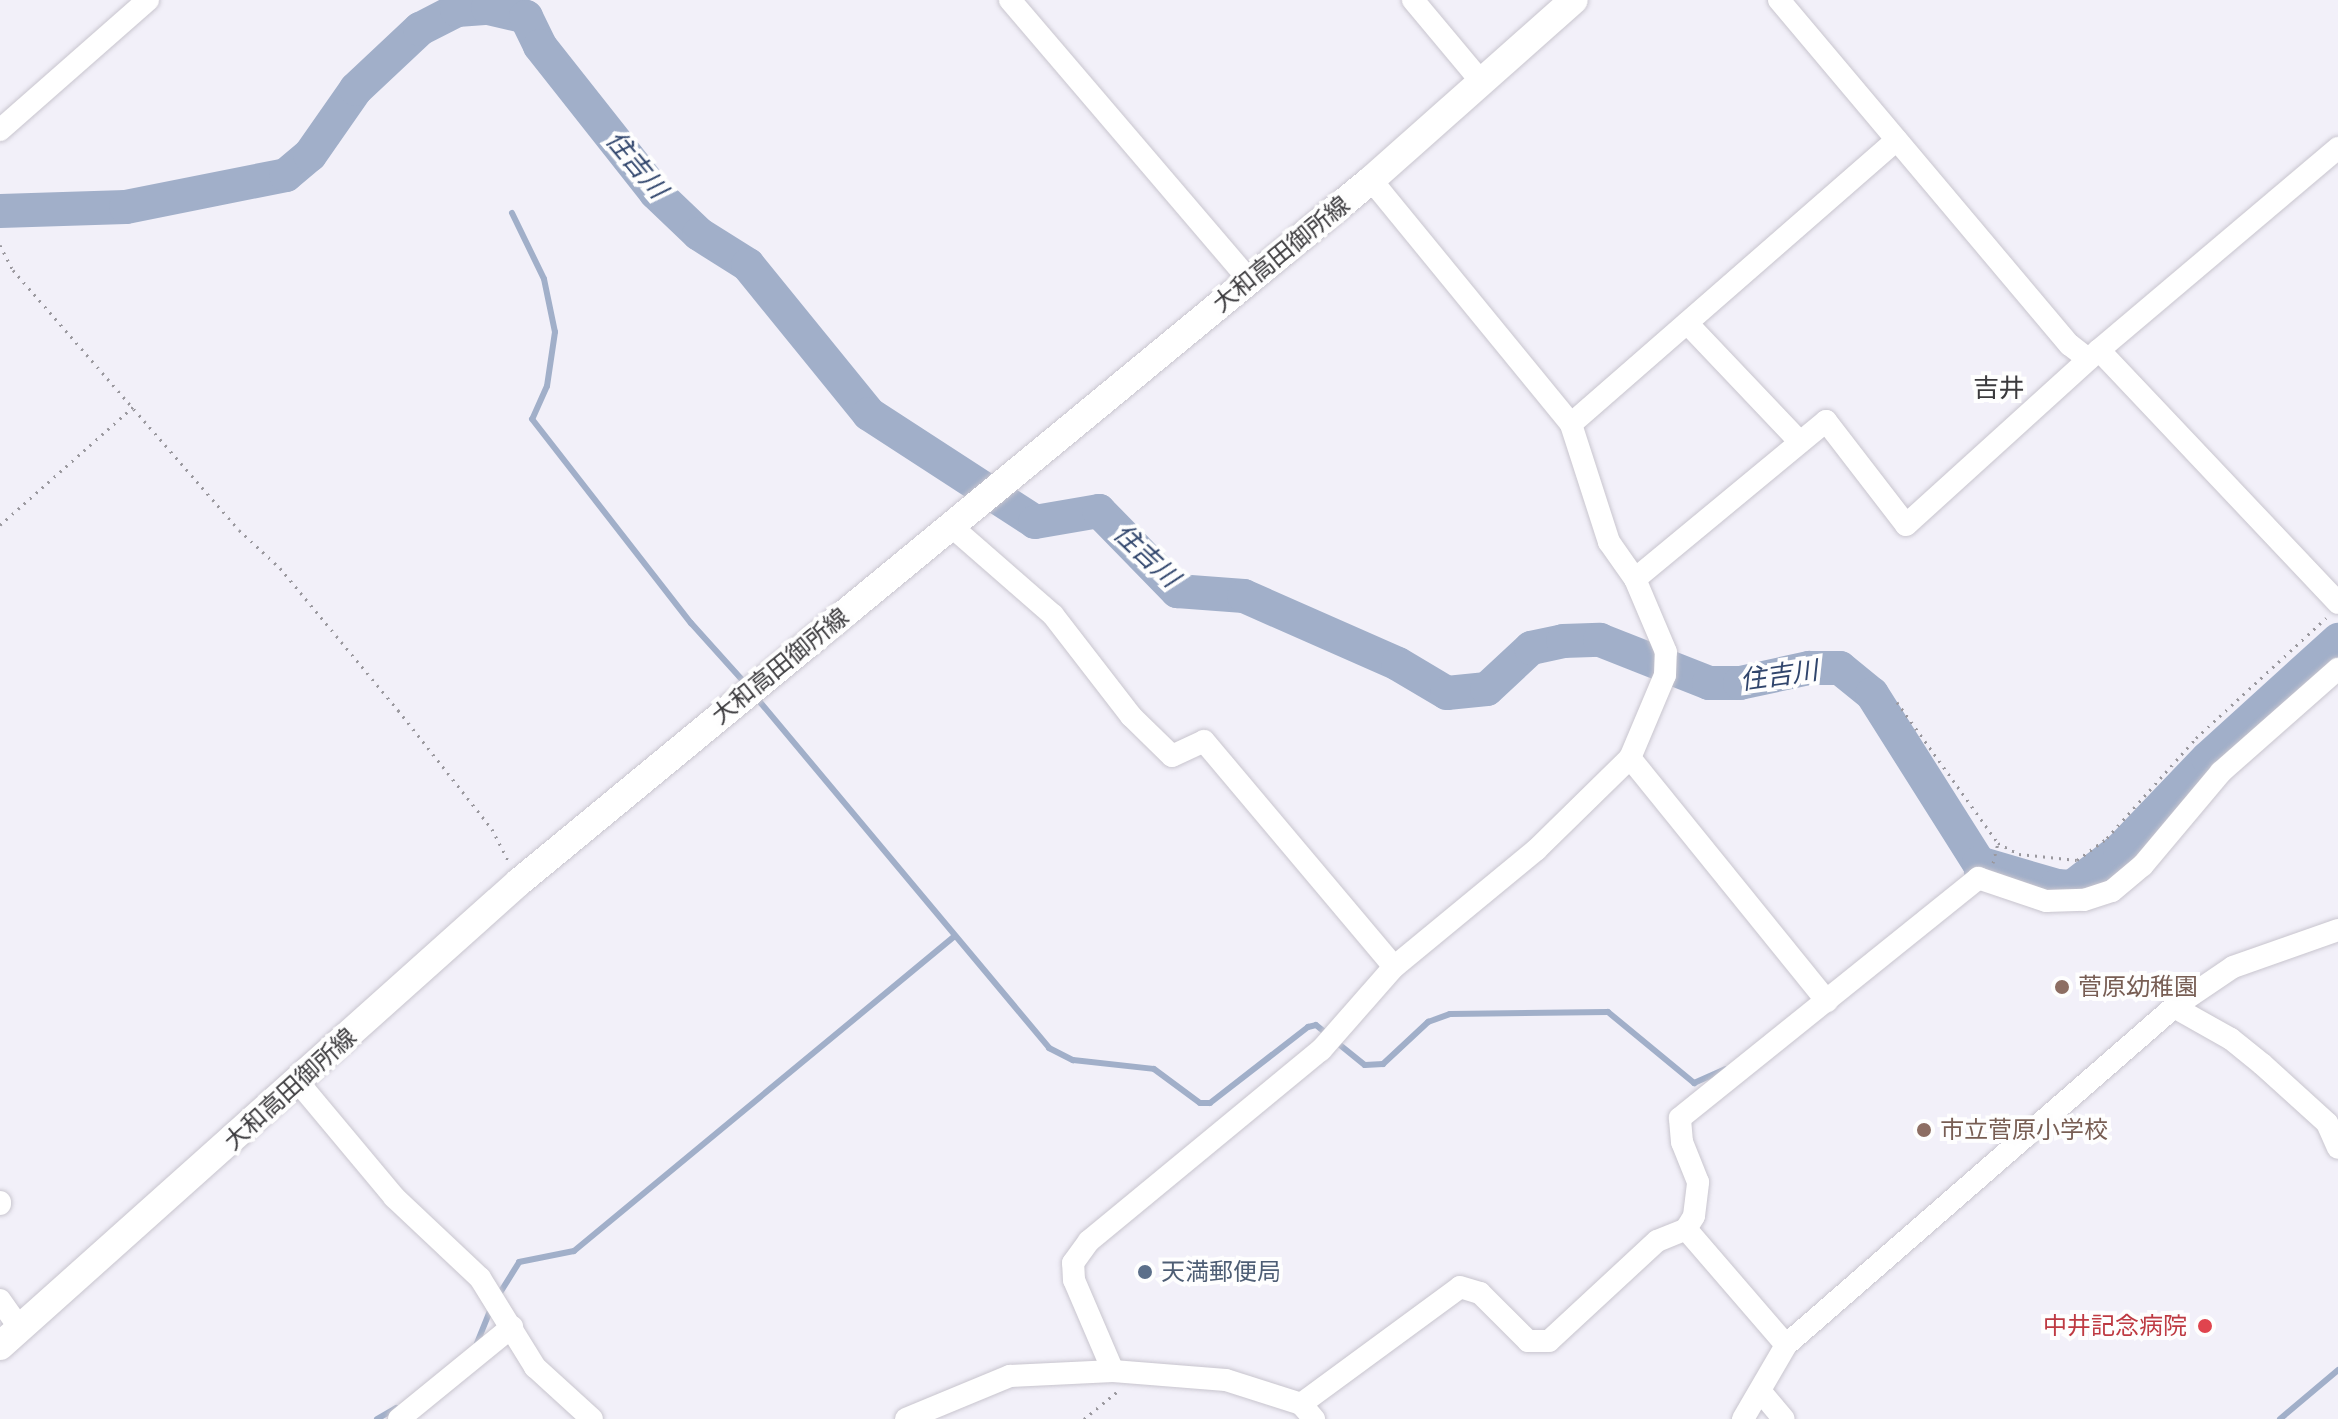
<!DOCTYPE html>
<html>
<head>
<meta charset="utf-8">
<style>
	body { margin:0 }
	#map { position:relative; width:2338px; height:1419px; overflow:hidden; background:#f2f0f9; font-family:Helvetica,"Noto Sans JP",sans-serif }
	div>[style] { position:absolute }
	[style*='--x'] { left:calc(var(--x)*1px); top:calc(var(--y)*1px); width:calc(var(--w)*1px); rotate:calc(var(--a)*1deg) }
	.stream>* { height:6px; margin:-3px; padding:0 3px; transform-origin:3px; border-radius:3px; background:#a1afc9 }
	.river>* { height:34px; margin:-17px; padding:0 17px; transform-origin:17px; border-radius:17px; background:#a1afc9 }
	.path>* { height:3px; margin-top:-1.5px; transform-origin:0; background:repeating-linear-gradient(90deg,#9a989e 0 2px,transparent 0 8px) }
	.roads { filter:drop-shadow(0 0 2px #c8c5ce) drop-shadow(0 0 2px #c8c5ce) }
	.minor>* { height:22px; margin:-11px; padding:0 11px; transform-origin:11px; border-radius:11px; background:#fff }
	.major>* { height:28px; margin:-14px; padding:0 14px; transform-origin:14px; border-radius:14px; background:#fff }
	.dots>* { width:22px; height:22px; translate:-50% -50%; box-sizing:border-box; border:4px solid #fefefe; border-radius:50% }
	span { translate:-50% -50%; white-space:nowrap; text-align:center; line-height:1.15; -webkit-text-stroke:8px #fefefe; paint-order:stroke }
	.street-label { font-size:24px; color:#3b3a3d }
	.education-label { font-size:24px; color:#785e54 }
	.left { translate:0 -50%; text-align:left }
	.service-label { font-size:24px; color:#4e5e75 }
	.health-label { font-size:24px; color:#be3a42 }
	.right { translate:-100% -50%; text-align:right }
	.water-label { font-size:26px; color:#30456c; font-style:italic }
	.neighbourhood-label { font-size:26px; color:#3b3a3d }
</style>
</head>
<body>
<div id="map">
	<div class="stream">
		<div style="--x:512;--y:213;--w:73;--a:64.1"></div>
		<div style="--x:544;--y:279;--w:54;--a:78.3"></div>
		<div style="--x:555;--y:332;--w:55;--a:98.4"></div>
		<div style="--x:547;--y:386;--w:36;--a:114"></div>
		<div style="--x:532;--y:419;--w:259;--a:52.1"></div>
		<div style="--x:691;--y:623;--w:82;--a:48"></div>
		<div style="--x:755;--y:696;--w:459;--a:50.1"></div>
		<div style="--x:1049;--y:1048;--w:27;--a:27"></div>
		<div style="--x:1073;--y:1060;--w:81;--a:6.3"></div>
		<div style="--x:1154;--y:1069;--w:57;--a:36.5"></div>
		<div style="--x:1200;--y:1103;--w:10;--a:0"></div>
		<div style="--x:1210;--y:1103;--w:124;--a:-37.8"></div>
		<div style="--x:1308;--y:1027;--w:8;--a:-14"></div>
		<div style="--x:1316;--y:1025;--w:14;--a:39"></div>
		<div style="--x:1967;--y:873;--w:16;--a:-40"></div>
		<div style="--x:1335;--y:1041;--w:38;--a:39"></div>
		<div style="--x:1365;--y:1065;--w:18;--a:-3"></div>
		<div style="--x:1383;--y:1064;--w:62;--a:-43"></div>
		<div style="--x:1428;--y:1022;--w:23;--a:-20"></div>
		<div style="--x:1450;--y:1014;--w:158;--a:-0.7"></div>
		<div style="--x:1608;--y:1012;--w:112;--a:39.5"></div>
		<div style="--x:1694;--y:1083;--w:34;--a:-24"></div>
		<div style="--x:498;--y:1296;--w:40;--a:-58"></div>
		<div style="--x:519;--y:1262;--w:56;--a:-11.3"></div>
		<div style="--x:574;--y:1251;--w:492;--a:-39.6"></div>
		<div style="--x:477;--y:1343;--w:40;--a:-68"></div>
		<div style="--x:377;--y:1419;--w:22;--a:-30"></div>
		<div style="--x:2280;--y:1419;--w:76;--a:-40.2"></div>
	</div>
	<div class="river">
		<div style="--x:0;--y:211;--w:126;--a:-1.8"></div>
		<div style="--x:126;--y:207;--w:163;--a:-11.3"></div>
		<div style="--x:286;--y:175;--w:31;--a:-40"></div>
		<div style="--x:310;--y:155;--w:80;--a:-55.1"></div>
		<div style="--x:356;--y:89;--w:88;--a:-43.2"></div>
		<div style="--x:420;--y:29;--w:42;--a:-27.2"></div>
		<div style="--x:457;--y:10;--w:31;--a:-4"></div>
		<div style="--x:488;--y:8;--w:39;--a:13"></div>
		<div style="--x:526;--y:17;--w:32;--a:64"></div>
		<div style="--x:540;--y:46;--w:187;--a:51.7"></div>
		<div style="--x:656;--y:193;--w:59;--a:43.6"></div>
		<div style="--x:699;--y:234;--w:58;--a:32.3"></div>
		<div style="--x:748;--y:265;--w:192;--a:50.9"></div>
		<div style="--x:869;--y:414;--w:198;--a:33"></div>
		<div style="--x:1035;--y:522;--w:65;--a:-9.8"></div>
		<div style="--x:1099;--y:511;--w:112;--a:45.7"></div>
		<div style="--x:1177;--y:591;--w:67;--a:4.3"></div>
		<div style="--x:1244;--y:596;--w:168;--a:23.8"></div>
		<div style="--x:1398;--y:664;--w:57;--a:30.6"></div>
		<div style="--x:1447;--y:693;--w:40;--a:-5.7"></div>
		<div style="--x:1487;--y:689;--w:60;--a:-43"></div>
		<div style="--x:1531;--y:648;--w:33;--a:-12"></div>
		<div style="--x:1563;--y:641;--w:37;--a:-2"></div>
		<div style="--x:1600;--y:640;--w:117;--a:21.5"></div>
		<div style="--x:1709;--y:683;--w:31;--a:0"></div>
		<div style="--x:1740;--y:683;--w:71;--a:-12.3"></div>
		<div style="--x:1809;--y:668;--w:31;--a:0"></div>
		<div style="--x:1840;--y:668;--w:41;--a:39.1"></div>
		<div style="--x:1872;--y:694;--w:200;--a:57.7"></div>
		<div style="--x:1979;--y:863;--w:81;--a:16.4"></div>
		<div style="--x:2057;--y:886;--w:15;--a:4"></div>
		<div style="--x:2072;--y:887;--w:61;--a:-37.6"></div>
		<div style="--x:2120;--y:850;--w:127;--a:-46.3"></div>
		<div style="--x:2208;--y:758;--w:176;--a:-42.2"></div>
	</div>
	<div class="path">
		<div style="--x:0;--y:245;--w:28;--a:63"></div>
		<div style="--x:13;--y:270;--w:344;--a:49"></div>
		<div style="--x:239;--y:530;--w:56;--a:42.8"></div>
		<div style="--x:280;--y:568;--w:185;--a:50.3"></div>
		<div style="--x:398;--y:710;--w:152;--a:51.7"></div>
		<div style="--x:492;--y:829;--w:36;--a:63"></div>
		<div style="--x:0;--y:525;--w:178;--a:-41.6"></div>
		<div style="--x:1897;--y:702;--w:173;--a:54.4"></div>
		<div style="--x:1998;--y:843;--w:24;--a:28"></div>
		<div style="--x:2019;--y:854;--w:58;--a:5.9"></div>
		<div style="--x:2077;--y:860;--w:37;--a:-36"></div>
		<div style="--x:2107;--y:838;--w:134;--a:-48.3"></div>
		<div style="--x:2196;--y:738;--w:177;--a:-42.7"></div>
		<div style="--x:1993;--y:863;--w:21;--a:-76"></div>
		<div style="--x:1084;--y:1419;--w:44;--a:-39.5"></div>
	</div>
	<div class="roads">
		<div class="minor">
			<div style="--x:1010;--y:0;--w:368;--a:49.5"></div>
			<div style="--x:1413;--y:0;--w:103;--a:50.1"></div>
			<div style="--x:1779;--y:0;--w:451;--a:49.9"></div>
			<div style="--x:2070;--y:345;--w:23;--a:38"></div>
			<div style="--x:0;--y:130;--w:197;--a:-41.3"></div>
			<div style="--x:1687;--y:323;--w:161;--a:46.5"></div>
			<div style="--x:2099;--y:350;--w:348;--a:46.6"></div>
			<div style="--x:1571;--y:424;--w:432;--a:-41.1"></div>
			<div style="--x:951;--y:526;--w:135;--a:41.1"></div>
			<div style="--x:1053;--y:615;--w:128;--a:52.3"></div>
			<div style="--x:1131;--y:716;--w:57;--a:44.3"></div>
			<div style="--x:1172;--y:756;--w:35;--a:-25"></div>
			<div style="--x:1204;--y:741;--w:295;--a:49.9"></div>
			<div style="--x:1635;--y:579;--w:248;--a:-39.6"></div>
			<div style="--x:1826;--y:421;--w:131;--a:52.4"></div>
			<div style="--x:1906;--y:525;--w:261;--a:-42.2"></div>
			<div style="--x:2099;--y:350;--w:313;--a:-40.2"></div>
			<div style="--x:1630;--y:758;--w:313;--a:51"></div>
			<div style="--x:2174;--y:1007;--w:65;--a:29.3"></div>
			<div style="--x:2231;--y:1039;--w:40;--a:39"></div>
			<div style="--x:2262;--y:1064;--w:88;--a:42.2"></div>
			<div style="--x:2327;--y:1123;--w:27;--a:66"></div>
			<div style="--x:298;--y:1082;--w:150;--a:50.1"></div>
			<div style="--x:394;--y:1197;--w:118;--a:43.3"></div>
			<div style="--x:480;--y:1278;--w:105;--a:58.3"></div>
			<div style="--x:535;--y:1367;--w:77;--a:42.4"></div>
			<div style="--x:0;--y:1202;--w:2;--a:90"></div>
			<div style="--x:1686;--y:1229;--w:153;--a:49.2"></div>
			<div style="--x:0;--y:1300;--w:35;--a:55"></div>
			<div style="--x:1113;--y:1371;--w:99;--a:-113.2"></div>
			<div style="--x:1074;--y:1280;--w:17;--a:-93"></div>
			<div style="--x:1073;--y:1263;--w:27;--a:-54"></div>
			<div style="--x:1089;--y:1241;--w:301;--a:-39.5"></div>
			<div style="--x:1321;--y:1050;--w:111;--a:-48.7"></div>
			<div style="--x:1394;--y:967;--w:184;--a:-39.5"></div>
			<div style="--x:1536;--y:850;--w:132;--a:-44.4"></div>
			<div style="--x:1630;--y:758;--w:90;--a:-67.1"></div>
			<div style="--x:1665;--y:675;--w:23;--a:-88"></div>
			<div style="--x:1666;--y:652;--w:79;--a:-113"></div>
			<div style="--x:1635;--y:579;--w:45;--a:-125.1"></div>
			<div style="--x:1609;--y:542;--w:124;--a:-107.9"></div>
			<div style="--x:1571;--y:424;--w:315;--a:-129.3"></div>
			<div style="--x:1761;--y:1392;--w:35;--a:50"></div>
			<div style="--x:1301;--y:1404;--w:197;--a:-36.3"></div>
			<div style="--x:1460;--y:1287;--w:21;--a:17"></div>
			<div style="--x:1480;--y:1293;--w:68;--a:45"></div>
			<div style="--x:1528;--y:1341;--w:21;--a:0"></div>
			<div style="--x:1549;--y:1341;--w:147;--a:-42.8"></div>
			<div style="--x:1657;--y:1241;--w:31;--a:-22"></div>
			<div style="--x:1686;--y:1229;--w:15;--a:-58"></div>
			<div style="--x:1694;--y:1216;--w:34;--a:-83"></div>
			<div style="--x:1698;--y:1182;--w:43;--a:-111.8"></div>
			<div style="--x:1682;--y:1142;--w:24;--a:-95"></div>
			<div style="--x:1680;--y:1118;--w:383;--a:-38.8"></div>
			<div style="--x:1978;--y:878;--w:72;--a:18.7"></div>
			<div style="--x:2046;--y:901;--w:38;--a:-2"></div>
			<div style="--x:2084;--y:900;--w:29;--a:-18"></div>
			<div style="--x:2112;--y:891;--w:40;--a:-40"></div>
			<div style="--x:2143;--y:865;--w:121;--a:-50"></div>
			<div style="--x:2221;--y:772;--w:156;--a:-41.4"></div>
			<div style="--x:399;--y:1419;--w:146;--a:-39.2"></div>
			<div style="--x:906;--y:1419;--w:113;--a:-22.5"></div>
			<div style="--x:1010;--y:1376;--w:103;--a:-2.8"></div>
			<div style="--x:1113;--y:1371;--w:113;--a:4.6"></div>
			<div style="--x:1226;--y:1380;--w:79;--a:17.7"></div>
			<div style="--x:1301;--y:1404;--w:20;--a:49"></div>
			<div style="--x:1743;--y:1419;--w:86;--a:-59.8"></div>
			<div style="--x:1786;--y:1345;--w:515;--a:-41.06"></div>
			<div style="--x:2174;--y:1007;--w:71;--a:-34.1"></div>
			<div style="--x:2233;--y:967;--w:111;--a:-19.4"></div>
		</div>
		<div class="major">
			<div style="--x:0;--y:1346;--w:696;--a:-41.8"></div>
			<div style="--x:519;--y:882;--w:1104;--a:-39.49"></div>
			<div style="--x:1371;--y:180;--w:271;--a:-41.6"></div>
		</div>
	</div>
	<div class="dots">
		<div style="left:2062px;top:987px;background:#8d6e63"></div>
		<div style="left:1924px;top:1130px;background:#8d6e63"></div>
		<div style="left:1145px;top:1272px;background:#5c6f8a"></div>
		<div style="left:2205px;top:1326px;background:#e0444e"></div>
	</div>
	<div class="street-label">
		<span style="left:1281px;top:254px;rotate:-39deg">大和高田御所線</span>
		<span style="left:780px;top:666px;rotate:-39deg">大和高田御所線</span>
		<span style="left:290px;top:1089px;rotate:-42deg">大和高田御所線</span>
	</div>
	<div class="education-label">
		<span class="left" style="left:2078px;top:987px">菅原幼稚園</span>
		<span class="left" style="left:1940px;top:1130px">市立菅原小学校</span>
	</div>
	<div class="service-label">
		<span class="left" style="left:1161px;top:1272px">天満郵便局</span>
	</div>
	<div class="health-label">
		<span class="right" style="left:2187px;top:1326px">中井記念病院</span>
	</div>
	<div class="water-label">
		<span style="left:636px;top:165px;rotate:50deg">住吉川</span>
		<span style="left:1146px;top:556px;rotate:43deg">住吉川</span>
		<span style="left:1779px;top:676px;rotate:-8deg">住吉川</span>
	</div>
	<div class="neighbourhood-label">
		<span style="left:1999px;top:389px">吉井</span>
	</div>
</div>
</body>
</html>
